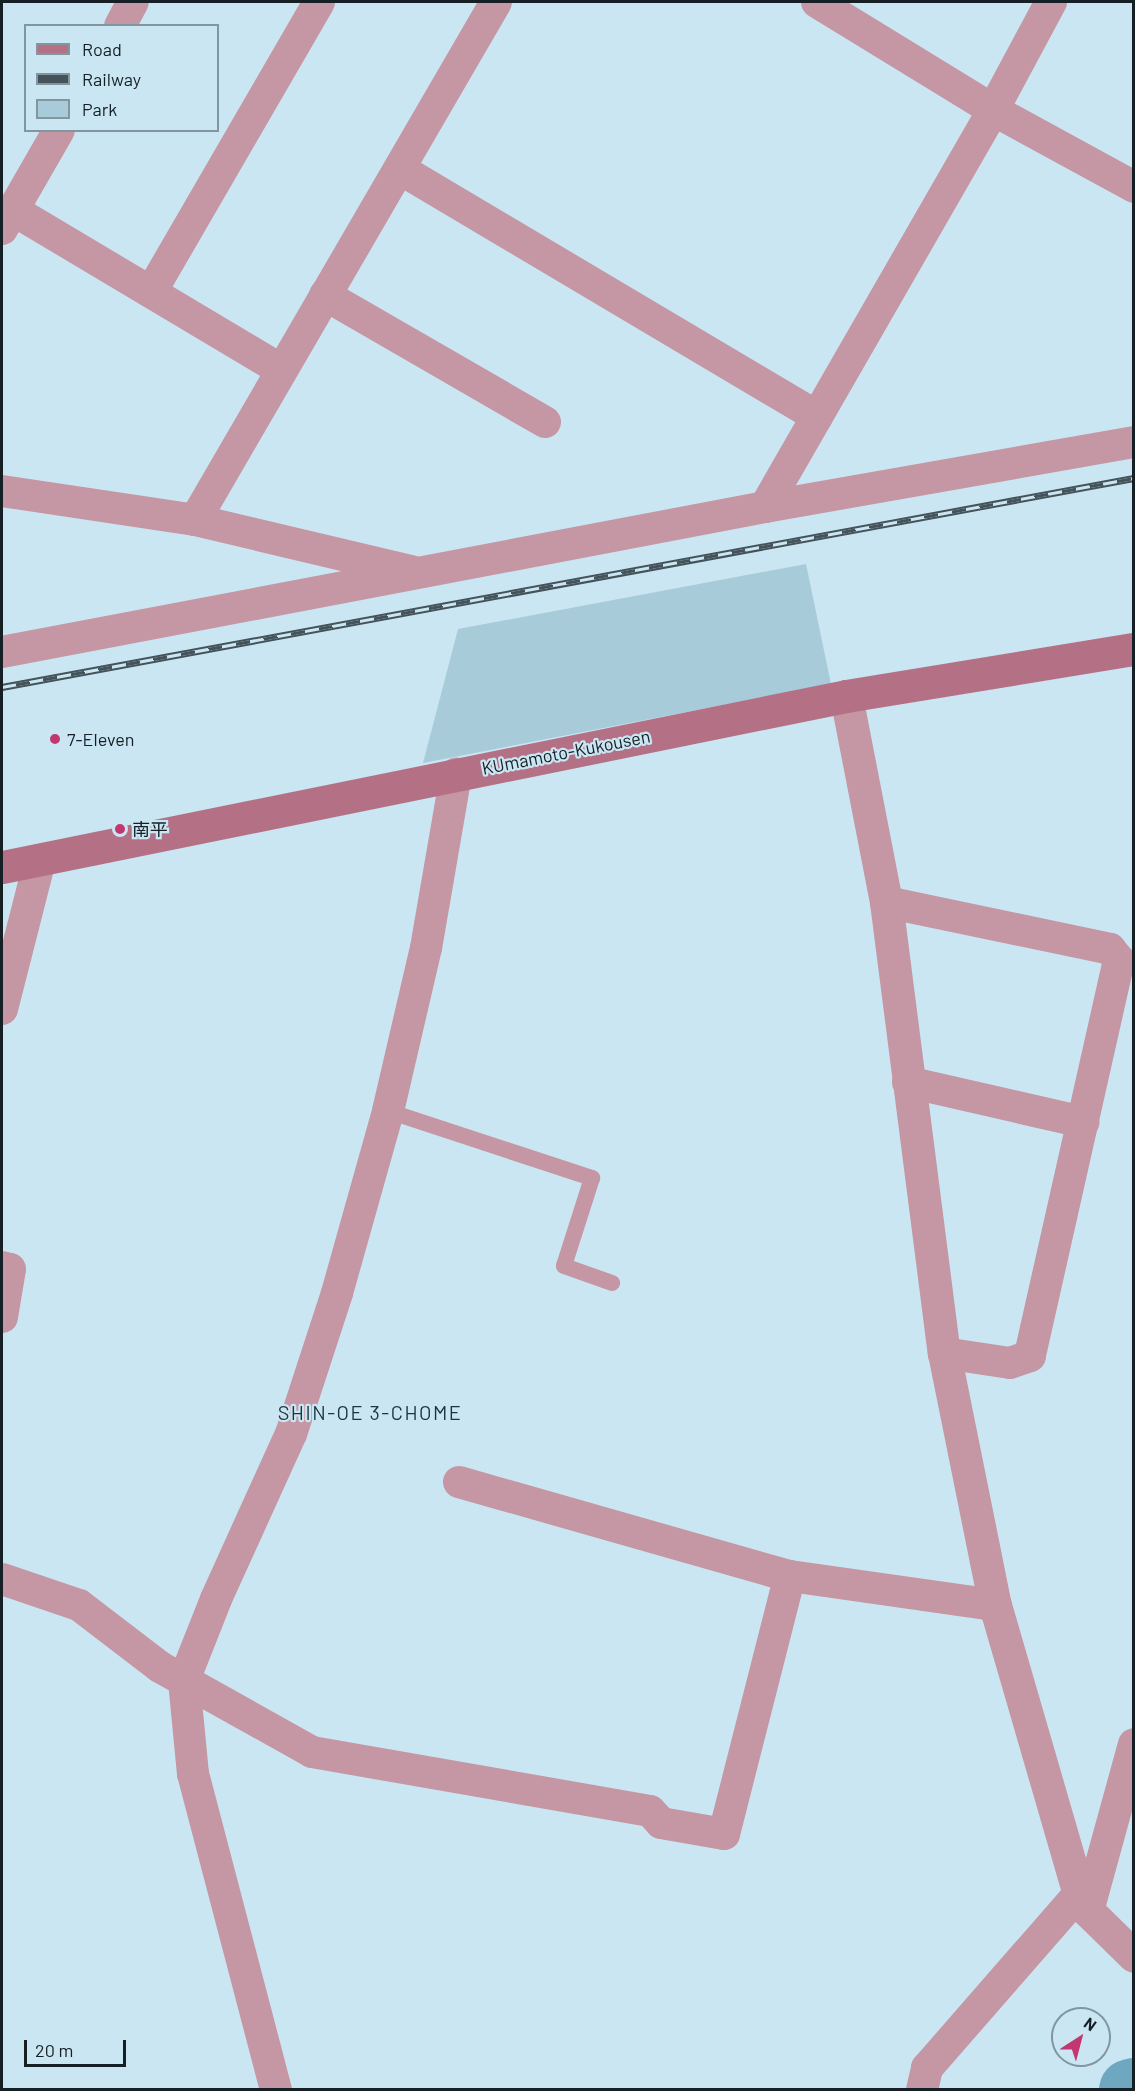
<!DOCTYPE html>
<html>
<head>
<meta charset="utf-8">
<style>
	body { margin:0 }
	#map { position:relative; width:1135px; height:2091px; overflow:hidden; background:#cae6f2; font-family:Barlow,"Noto Sans JP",sans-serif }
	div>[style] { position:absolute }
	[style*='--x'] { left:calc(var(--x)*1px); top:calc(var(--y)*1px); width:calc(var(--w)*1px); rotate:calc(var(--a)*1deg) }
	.green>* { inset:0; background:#a8cbda }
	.river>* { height:62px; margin:-31px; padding:0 31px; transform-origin:31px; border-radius:31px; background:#6da8c0 }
	.service>* { height:16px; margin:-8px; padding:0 8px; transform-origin:8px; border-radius:8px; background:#c596a3 }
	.minor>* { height:32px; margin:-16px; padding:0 16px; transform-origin:16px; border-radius:16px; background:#c596a3 }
	.tertiary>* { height:33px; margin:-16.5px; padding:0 16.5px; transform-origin:16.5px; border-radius:16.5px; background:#c596a3 }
	.secondary>* { height:33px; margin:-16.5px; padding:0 16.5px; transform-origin:16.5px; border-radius:16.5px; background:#b47186 }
	.rail>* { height:7px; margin-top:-3.5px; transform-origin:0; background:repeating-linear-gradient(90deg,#cae6f2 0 14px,#44535a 0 28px); box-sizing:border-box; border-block:2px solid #44535a }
	.dots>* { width:16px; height:16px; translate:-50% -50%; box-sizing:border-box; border:3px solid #cae6f2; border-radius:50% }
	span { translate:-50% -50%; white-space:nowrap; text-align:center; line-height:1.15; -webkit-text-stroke:4.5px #cae6f2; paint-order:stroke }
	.poi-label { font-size:18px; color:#151f24 }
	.left { translate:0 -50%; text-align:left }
	.street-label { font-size:18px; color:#151f24 }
	.neighbourhood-label { font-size:20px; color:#1d353e; letter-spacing:1.5px }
	.frame { position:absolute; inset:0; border:3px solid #151f24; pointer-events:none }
	.legend { position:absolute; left:24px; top:24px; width:195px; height:108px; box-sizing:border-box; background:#cae6f2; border:2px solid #8296a0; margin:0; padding:8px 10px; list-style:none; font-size:18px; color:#151f24 }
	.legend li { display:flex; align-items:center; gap:12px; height:30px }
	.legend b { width:30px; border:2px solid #8296a0 }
	.north { position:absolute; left:1051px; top:2007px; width:60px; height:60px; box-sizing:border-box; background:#cae6f2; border:2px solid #8296a0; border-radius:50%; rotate:36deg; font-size:16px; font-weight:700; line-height:24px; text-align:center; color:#151f24 }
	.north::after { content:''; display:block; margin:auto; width:21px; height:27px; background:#c23770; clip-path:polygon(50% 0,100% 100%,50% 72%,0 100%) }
	.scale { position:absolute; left:24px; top:2040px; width:102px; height:27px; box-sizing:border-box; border:3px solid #151f24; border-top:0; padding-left:8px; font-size:18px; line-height:21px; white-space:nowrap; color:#151f24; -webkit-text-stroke:4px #cae6f2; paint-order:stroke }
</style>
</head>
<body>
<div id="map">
	<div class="green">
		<div style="clip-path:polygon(806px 564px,831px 684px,423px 763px,458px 629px)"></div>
	</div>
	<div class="river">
		<div style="--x:1130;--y:2090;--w:4;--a:-14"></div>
	</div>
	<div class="service">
		<div style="--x:388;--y:1111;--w:215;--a:18.2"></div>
		<div style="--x:592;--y:1178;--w:92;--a:107.7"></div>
		<div style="--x:564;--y:1266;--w:51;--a:19.5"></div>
	</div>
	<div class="minor">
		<div style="--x:817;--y:2;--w:206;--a:31.5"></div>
		<div style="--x:993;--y:110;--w:161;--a:28.6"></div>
		<div style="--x:120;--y:26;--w:27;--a:-62"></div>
		<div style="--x:400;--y:169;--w:485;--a:30.7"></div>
		<div style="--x:13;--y:210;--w:311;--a:30.8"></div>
		<div style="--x:2;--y:229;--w:114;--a:-60.1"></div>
		<div style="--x:151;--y:292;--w:335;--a:-59.9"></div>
		<div style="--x:325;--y:295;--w:254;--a:30"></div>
		<div style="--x:2;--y:491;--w:195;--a:8.5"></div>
		<div style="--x:195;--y:520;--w:222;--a:13.3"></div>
		<div style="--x:765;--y:507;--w:458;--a:-60.1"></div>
		<div style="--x:993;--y:110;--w:123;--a:-61.8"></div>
		<div style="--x:195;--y:520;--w:599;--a:-59.84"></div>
		<div style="--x:2;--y:652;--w:777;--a:-10.76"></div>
		<div style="--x:765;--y:507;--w:375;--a:-10"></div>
		<div style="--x:886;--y:902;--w:229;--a:11.8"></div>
		<div style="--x:1110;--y:949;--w:14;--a:51"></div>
		<div style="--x:1119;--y:960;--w:406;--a:102.7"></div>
		<div style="--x:1030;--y:1356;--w:21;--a:161"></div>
		<div style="--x:1010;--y:1363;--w:67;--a:-171.4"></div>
		<div style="--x:2;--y:1009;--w:154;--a:-75.7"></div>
		<div style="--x:908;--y:1082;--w:180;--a:12.9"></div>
		<div style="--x:2;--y:1267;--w:8;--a:14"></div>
		<div style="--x:10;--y:1269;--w:49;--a:99.5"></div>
		<div style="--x:459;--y:1482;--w:344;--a:15.9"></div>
		<div style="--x:790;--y:1576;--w:207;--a:8.1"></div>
		<div style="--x:2;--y:1579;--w:81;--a:18.7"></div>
		<div style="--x:79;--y:1605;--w:102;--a:37.4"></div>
		<div style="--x:160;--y:1667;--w:174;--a:29.2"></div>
		<div style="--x:312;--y:1752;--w:343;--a:9.9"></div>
		<div style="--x:650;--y:1811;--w:16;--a:47"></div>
		<div style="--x:661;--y:1823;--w:64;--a:9.9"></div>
		<div style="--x:724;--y:1834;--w:266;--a:-75.7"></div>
		<div style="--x:1088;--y:1911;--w:173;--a:-74.6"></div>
		<div style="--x:276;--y:2090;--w:327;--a:-104.7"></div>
		<div style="--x:193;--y:1774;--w:94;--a:-95.5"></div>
		<div style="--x:184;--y:1680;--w:87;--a:-68.4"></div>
		<div style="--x:216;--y:1599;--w:181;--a:-65.6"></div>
		<div style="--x:291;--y:1434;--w:148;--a:-71.9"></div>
		<div style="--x:337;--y:1293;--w:189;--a:-74.3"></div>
		<div style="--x:388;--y:1111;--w:167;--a:-76.9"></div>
		<div style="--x:426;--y:948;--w:177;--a:-80.2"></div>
		<div style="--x:922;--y:2090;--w:23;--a:-77"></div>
		<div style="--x:927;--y:2068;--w:231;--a:-48.9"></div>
	</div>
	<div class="tertiary">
		<div style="--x:846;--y:696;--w:210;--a:79"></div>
		<div style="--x:886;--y:902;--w:455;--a:82.7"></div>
		<div style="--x:944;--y:1353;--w:257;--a:78.6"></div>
		<div style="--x:995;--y:1605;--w:301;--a:73.8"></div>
		<div style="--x:1079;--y:1894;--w:19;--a:62"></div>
		<div style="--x:1088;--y:1911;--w:64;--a:44.4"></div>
	</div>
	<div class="secondary">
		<div style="--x:2;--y:867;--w:861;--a:-11.45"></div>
		<div style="--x:846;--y:696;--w:292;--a:-9.3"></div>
	</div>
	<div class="rail">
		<div style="--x:2;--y:687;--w:1151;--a:-10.46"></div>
	</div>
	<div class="dots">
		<div style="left:55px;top:739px;background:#c23770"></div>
		<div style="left:120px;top:829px;background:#c23770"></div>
	</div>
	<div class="poi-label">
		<span class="left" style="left:67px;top:739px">7-Eleven</span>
		<span class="left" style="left:132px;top:829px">南平</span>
	</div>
	<div class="street-label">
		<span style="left:566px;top:752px;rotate:-11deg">KUmamoto-Kukousen</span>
	</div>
	<div class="neighbourhood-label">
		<span style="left:370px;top:1412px">SHIN-OE 3-CHOME</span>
	</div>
	<div class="frame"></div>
	<ul class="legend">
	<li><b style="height:8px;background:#b47186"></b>Road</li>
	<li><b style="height:8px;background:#44535a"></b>Railway</li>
	<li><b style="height:16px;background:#a8cbda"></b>Park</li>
	</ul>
	<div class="north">N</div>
	<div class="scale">20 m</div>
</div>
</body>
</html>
